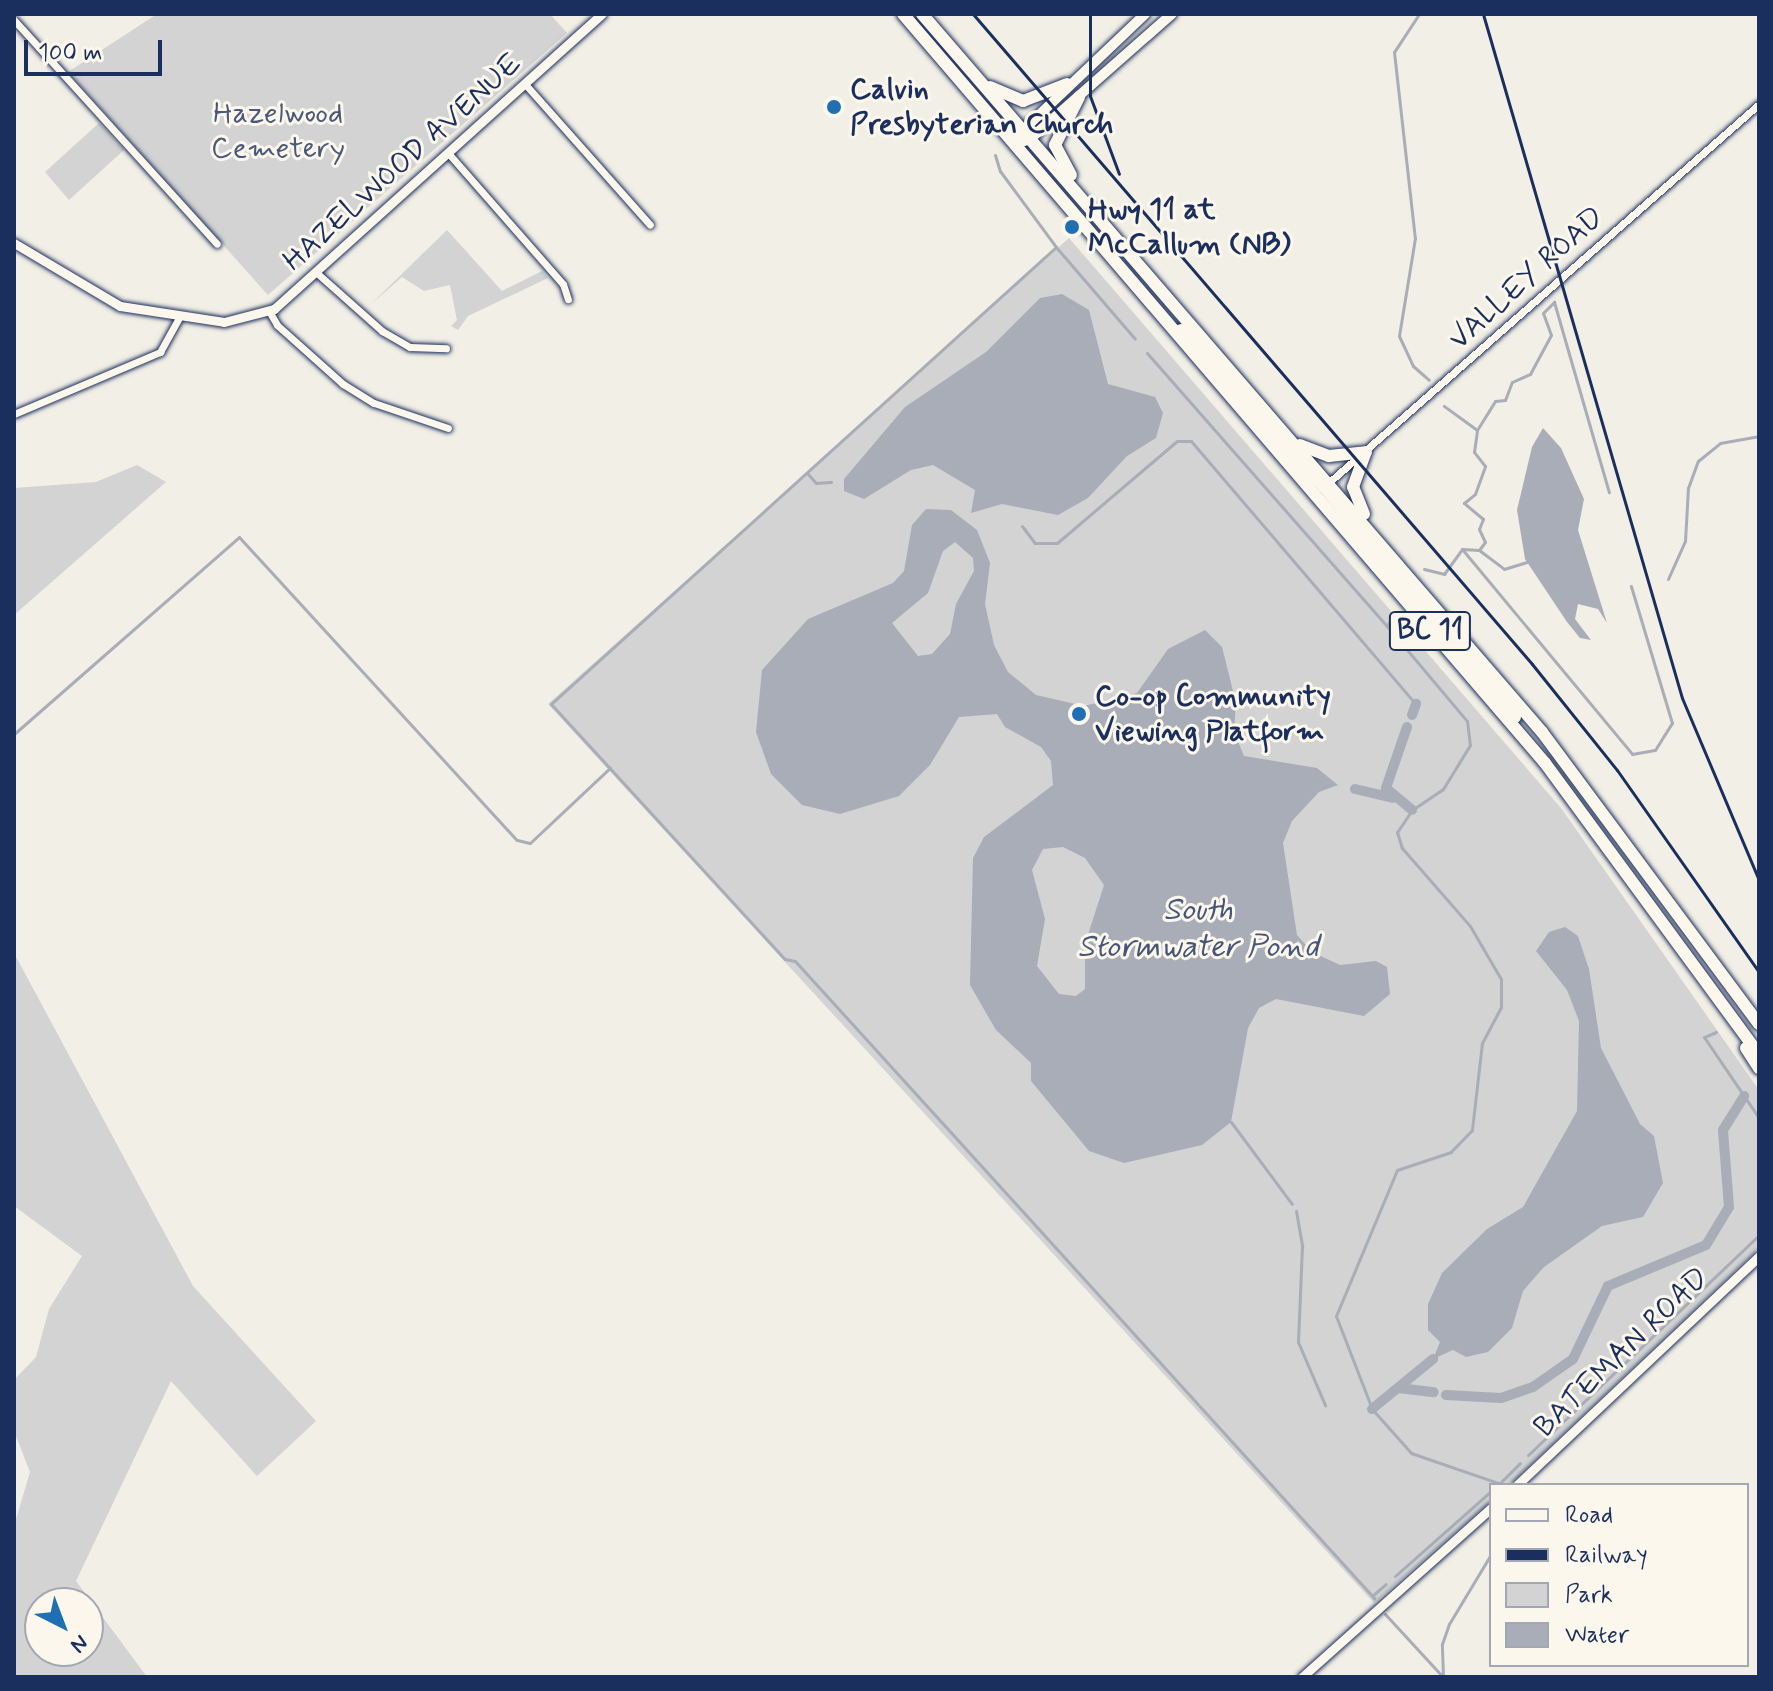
<!DOCTYPE html>
<html>
<head>
<meta charset="utf-8">
<style>
	body { margin:0 }
	#map { position:relative; width:1773px; height:1691px; overflow:hidden; background:#f2efe6; font-family:Mynerve,sans-serif }
	div>[style] { position:absolute }
	[style*='--x'] { left:calc(var(--x)*1px); top:calc(var(--y)*1px); width:calc(var(--w)*1px); rotate:calc(var(--a)*1deg) }
	.green>* { inset:0; background:#d2d3d2 }
	.water>* { inset:0; background:#a9adb7 }
	.stream>* { height:3px; margin:-1.5px; padding:0 1.5px; transform-origin:1.5px; border-radius:1.5px; background:#a9adb7 }
	.canal>* { height:10px; margin:-5px; padding:0 5px; transform-origin:5px; border-radius:5px; background:#a9adb7 }
	.roads { filter:drop-shadow(0 0 2px #1b2f5e) drop-shadow(0 0 2px #1b2f5e) }
	.minor>* { height:7px; margin:-3.5px; padding:0 3.5px; transform-origin:3.5px; border-radius:3.5px; background:#fbf7ec }
	.tertiary>* { height:9px; margin:-4.5px; padding:0 4.5px; transform-origin:4.5px; border-radius:4.5px; background:#fbf7ec }
	.secondary>* { height:10px; margin:-5px; padding:0 5px; transform-origin:5px; border-radius:5px; background:#fbf7ec }
	.trunk>* { height:12px; margin:-6px; padding:0 6px; transform-origin:6px; border-radius:6px; background:#fbf7ec }
	.rail>* { height:3px; margin:-1.5px; padding:0 1.5px; transform-origin:1.5px; border-radius:1.5px; background:#1b2f5e }
	.dots>* { width:22px; height:22px; translate:-50% -50%; box-sizing:border-box; border:4px solid #fbf7ec; border-radius:50% }
	span { translate:-50% -50%; white-space:nowrap; text-align:center; line-height:1.15; -webkit-text-stroke:6px #fbf7ec; paint-order:stroke }
	.shield-label span { padding:2px 6px; background:#fbf7ec; border:2px solid; border-radius:6px; -webkit-text-stroke-width:0 }
	.shield-label { font-size:28px; color:#1b2f5e; font-weight:700 }
	.poi-label { font-size:30px; color:#1b2f5e; font-weight:700 }
	.left { translate:0 -50%; text-align:left }
	.park-label { font-size:30px; color:#49587b }
	.street-label { font-size:30px; color:#1b2f5e }
	.water-label { font-size:32px; color:#465579; font-style:italic }
	.frame { position:absolute; inset:0; border:16px solid #1b2f5e; pointer-events:none }
	.legend { position:absolute; left:1489px; top:1483px; width:260px; height:184px; box-sizing:border-box; background:#fbf7ec; border:2px solid #a1a7b3; margin:0; padding:10px 14px; list-style:none; font-size:24px; color:#1b2f5e }
	.legend li { display:flex; align-items:center; gap:16px; height:40px }
	.legend b { width:40px; border:2px solid #a1a7b3 }
	.north { position:absolute; left:24px; top:1587px; width:80px; height:80px; box-sizing:border-box; background:#fbf7ec; border:2px solid #a1a7b3; border-radius:50%; rotate:138deg; font-size:22px; font-weight:700; line-height:32px; text-align:center; color:#1b2f5e }
	.north::after { content:''; display:block; margin:auto; width:28px; height:36px; background:#1f6fb2; clip-path:polygon(50% 0,100% 100%,50% 72%,0 100%) }
	.scale { position:absolute; left:24px; top:40px; width:138px; height:36px; box-sizing:border-box; border:4px solid #1b2f5e; border-top:0; padding-left:10px; font-size:24px; line-height:28px; white-space:nowrap; color:#1b2f5e; -webkit-text-stroke:6px #fbf7ec; paint-order:stroke }
</style>
</head>
<body>
<div id="map">
	<div class="green">
		<div style="clip-path:polygon(157px 14px,550px 14px,567px 33px,268px 295px,68px 72px)"></div>
		<div style="clip-path:polygon(99px 123px,124px 150px,69px 200px,45px 172px)"></div>
		<div style="clip-path:polygon(447px 230px,502px 291px,542px 271px,548px 278px,468px 316px,458px 330px,451px 326px,457px 320px,450px 285px,424px 291px,402px 277px,370px 305px)"></div>
		<div style="clip-path:polygon(1069px 238px,1561px 808px,1759px 1090px,1759px 1248px,1509px 1485px,1491px 1485px,1491px 1501px,1374px 1603px,548px 704px)"></div>
		<div style="clip-path:polygon(137px 465px,166px 482px,14px 615px,14px 488px,96px 482px)"></div>
		<div style="clip-path:polygon(evenodd,14px 953px,193px 1286px,316px 1421px,257px 1476px,171px 1381px,76px 1581px,147px 1677px,14px 1677px,14px 1526px,30px 1472px,14px 1431px,14px 1380px,36px 1357px,49px 1309px,82px 1256px,14px 1206px,14px 953px,88px 1603px,88px 1651px,40px 1651px,40px 1603px,88px 1603px)"></div>
	</div>
	<div class="water">
		<div style="clip-path:polygon(1062px 294px,1089px 310px,1108px 384px,1155px 397px,1163px 413px,1156px 438px,1127px 456px,1088px 498px,1058px 515px,1002px 504px,971px 513px,975px 490px,933px 465px,911px 470px,864px 499px,844px 491px,844px 479px,905px 407px,986px 352px,1040px 298px)"></div>
		<div style="clip-path:polygon(1543px 428px,1561px 448px,1584px 499px,1578px 530px,1607px 623px,1598px 609px,1578px 604px,1575px 619px,1591px 640px,1580px 638px,1567px 622px,1525px 559px,1517px 510px,1532px 447px)"></div>
		<div style="clip-path:polygon(evenodd,926px 509px,951px 510px,977px 530px,990px 563px,985px 604px,994px 645px,1008px 672px,1036px 695px,1084px 706px,1137px 693px,1168px 649px,1205px 630px,1222px 647px,1236px 703px,1234px 732px,1244px 756px,1317px 768px,1338px 785px,1319px 792px,1292px 821px,1283px 843px,1297px 935px,1312px 952px,1340px 965px,1376px 961px,1387px 967px,1390px 994px,1364px 1016px,1276px 999px,1259px 1008px,1248px 1028px,1231px 1122px,1202px 1145px,1124px 1163px,1089px 1151px,1031px 1081px,1031px 1063px,996px 1030px,970px 985px,973px 858px,984px 837px,1053px 785px,1051px 761px,1041px 747px,1005px 727px,997px 714px,959px 717px,930px 765px,899px 796px,840px 814px,802px 805px,771px 774px,756px 732px,762px 670px,808px 619px,893px 583px,904px 571px,912px 525px,926px 509px,955px 542px,973px 558px,974px 571px,956px 604px,950px 634px,932px 654px,918px 656px,892px 623px,928px 593px,943px 551px,955px 542px,926px 509px,1063px 847px,1085px 858px,1104px 885px,1085px 944px,1085px 989px,1076px 996px,1059px 994px,1037px 966px,1045px 919px,1032px 870px,1043px 849px,1063px 847px)"></div>
		<div style="clip-path:polygon(1565px 927px,1578px 936px,1589px 969px,1601px 1048px,1640px 1124px,1654px 1136px,1663px 1183px,1643px 1217px,1602px 1226px,1544px 1267px,1523px 1291px,1512px 1328px,1488px 1352px,1466px 1357px,1453px 1350px,1433px 1359px,1440px 1342px,1428px 1330px,1428px 1304px,1442px 1273px,1487px 1229px,1523px 1207px,1577px 1111px,1579px 1021px,1567px 990px,1536px 951px,1549px 932px)"></div>
	</div>
	<div class="stream">
		<div style="--x:1419;--y:14;--w:45;--a:123.3"></div>
		<div style="--x:1394;--y:52;--w:187;--a:83.6"></div>
		<div style="--x:1415;--y:238;--w:99;--a:99.3"></div>
		<div style="--x:1399;--y:336;--w:33;--a:65"></div>
		<div style="--x:1413;--y:366;--w:21;--a:41"></div>
		<div style="--x:995;--y:155;--w:17;--a:73"></div>
		<div style="--x:1000;--y:171;--w:94;--a:53.6"></div>
		<div style="--x:1056;--y:247;--w:121;--a:49.3"></div>
		<div style="--x:1056;--y:247;--w:681;--a:137.86"></div>
		<div style="--x:551;--y:704;--w:346;--a:47.5"></div>
		<div style="--x:785;--y:959;--w:10;--a:11"></div>
		<div style="--x:795;--y:961;--w:861;--a:47.73"></div>
		<div style="--x:1147;--y:353;--w:363;--a:48.7"></div>
		<div style="--x:1477;--y:430;--w:34;--a:-58"></div>
		<div style="--x:1495;--y:401;--w:10;--a:-6"></div>
		<div style="--x:1505;--y:400;--w:19;--a:-69"></div>
		<div style="--x:1512;--y:382;--w:20;--a:-24"></div>
		<div style="--x:1530;--y:374;--w:44;--a:-61.7"></div>
		<div style="--x:1551;--y:335;--w:23;--a:-110"></div>
		<div style="--x:1543;--y:313;--w:16;--a:-45"></div>
		<div style="--x:1554;--y:302;--w:198;--a:73.9"></div>
		<div style="--x:807;--y:473;--w:13;--a:48"></div>
		<div style="--x:816;--y:483;--w:15;--a:-4"></div>
		<div style="--x:1022;--y:526;--w:21;--a:53"></div>
		<div style="--x:1035;--y:543;--w:22;--a:0"></div>
		<div style="--x:1057;--y:543;--w:157;--a:-40.4"></div>
		<div style="--x:1177;--y:441;--w:14;--a:0"></div>
		<div style="--x:1191;--y:441;--w:346;--a:49.5"></div>
		<div style="--x:1462;--y:549;--w:266;--a:50.3"></div>
		<div style="--x:1632;--y:754;--w:23;--a:-10"></div>
		<div style="--x:1655;--y:750;--w:32;--a:-58"></div>
		<div style="--x:1672;--y:723;--w:143;--a:-106.7"></div>
		<div style="--x:1479;--y:550;--w:31;--a:37"></div>
		<div style="--x:1504;--y:569;--w:24;--a:-17"></div>
		<div style="--x:1424;--y:569;--w:21;--a:14"></div>
		<div style="--x:1444;--y:574;--w:31;--a:-54"></div>
		<div style="--x:1462;--y:549;--w:17;--a:3"></div>
		<div style="--x:1479;--y:550;--w:10;--a:-53"></div>
		<div style="--x:1485;--y:542;--w:14;--a:-115"></div>
		<div style="--x:1479;--y:529;--w:11;--a:-68"></div>
		<div style="--x:1483;--y:519;--w:25;--a:-140"></div>
		<div style="--x:1464;--y:503;--w:14;--a:-39"></div>
		<div style="--x:1475;--y:494;--w:30;--a:-70"></div>
		<div style="--x:1485;--y:466;--w:18;--a:-128"></div>
		<div style="--x:1474;--y:452;--w:22;--a:-82"></div>
		<div style="--x:1477;--y:430;--w:41;--a:-144"></div>
		<div style="--x:1668;--y:579;--w:42;--a:-65.9"></div>
		<div style="--x:1685;--y:541;--w:53;--a:-86.8"></div>
		<div style="--x:1688;--y:488;--w:29;--a:-70"></div>
		<div style="--x:1698;--y:461;--w:28;--a:-39"></div>
		<div style="--x:1720;--y:443;--w:40;--a:-10"></div>
		<div style="--x:1390;--y:621;--w:6;--a:121"></div>
		<div style="--x:1387;--y:626;--w:124;--a:49.9"></div>
		<div style="--x:1467;--y:721;--w:24;--a:83"></div>
		<div style="--x:1470;--y:745;--w:52;--a:121.5"></div>
		<div style="--x:1443;--y:789;--w:37;--a:146"></div>
		<div style="--x:1412;--y:810;--w:27;--a:124"></div>
		<div style="--x:1397;--y:832;--w:17;--a:73"></div>
		<div style="--x:1402;--y:848;--w:103;--a:48.9"></div>
		<div style="--x:1470;--y:926;--w:61;--a:59.7"></div>
		<div style="--x:1501;--y:979;--w:28;--a:90"></div>
		<div style="--x:1501;--y:1007;--w:41;--a:117.8"></div>
		<div style="--x:1482;--y:1043;--w:88;--a:96.6"></div>
		<div style="--x:1472;--y:1130;--w:30;--a:134"></div>
		<div style="--x:1451;--y:1152;--w:57;--a:161.6"></div>
		<div style="--x:1397;--y:1170;--w:158;--a:112.7"></div>
		<div style="--x:1336;--y:1316;--w:100;--a:68.8"></div>
		<div style="--x:1372;--y:1409;--w:59;--a:48.4"></div>
		<div style="--x:1411;--y:1453;--w:98;--a:19"></div>
		<div style="--x:14;--y:734;--w:299;--a:-41.2"></div>
		<div style="--x:239;--y:537;--w:411;--a:47.5"></div>
		<div style="--x:517;--y:840;--w:13;--a:13"></div>
		<div style="--x:530;--y:843;--w:110;--a:-43.2"></div>
		<div style="--x:1716;--y:1032;--w:13;--a:157"></div>
		<div style="--x:1704;--y:1037;--w:98;--a:55.8"></div>
		<div style="--x:1231;--y:1122;--w:102;--a:53.4"></div>
		<div style="--x:1296;--y:1211;--w:36;--a:80"></div>
		<div style="--x:1302;--y:1246;--w:96;--a:92.4"></div>
		<div style="--x:1298;--y:1342;--w:69;--a:66.8"></div>
		<div style="--x:1528;--y:1455;--w:319;--a:-43.6"></div>
		<div style="--x:1498;--y:1485;--w:31;--a:-45"></div>
		<div style="--x:1395;--y:1576;--w:128;--a:-41.5"></div>
		<div style="--x:1372;--y:1596;--w:18;--a:-41"></div>
		<div style="--x:1385;--y:1614;--w:84;--a:47.4"></div>
		<div style="--x:1443;--y:1677;--w:33;--a:-92"></div>
		<div style="--x:1442;--y:1644;--w:21;--a:-71"></div>
		<div style="--x:1449;--y:1624;--w:82;--a:-59"></div>
	</div>
	<div class="canal">
		<div style="--x:1412;--y:715;--w:12;--a:-70"></div>
		<div style="--x:1407;--y:727;--w:65;--a:109"></div>
		<div style="--x:1386;--y:788;--w:34;--a:40"></div>
		<div style="--x:1355;--y:789;--w:39;--a:13"></div>
		<div style="--x:1399;--y:1388;--w:35;--a:7"></div>
		<div style="--x:1446;--y:1395;--w:55;--a:3.1"></div>
		<div style="--x:1501;--y:1398;--w:34;--a:-19"></div>
		<div style="--x:1533;--y:1387;--w:49;--a:-35"></div>
		<div style="--x:1573;--y:1359;--w:81;--a:-64.4"></div>
		<div style="--x:1608;--y:1286;--w:106;--a:-22.7"></div>
		<div style="--x:1706;--y:1245;--w:44;--a:-58.8"></div>
		<div style="--x:1729;--y:1207;--w:77;--a:-94.5"></div>
		<div style="--x:1723;--y:1130;--w:40;--a:-58"></div>
		<div style="--x:1372;--y:1409;--w:79;--a:-39.3"></div>
	</div>
	<div class="roads">
		<div class="minor">
			<div style="--x:14;--y:20;--w:302;--a:47.8"></div>
			<div style="--x:525;--y:84;--w:188;--a:48.4"></div>
			<div style="--x:449;--y:154;--w:173;--a:48.8"></div>
			<div style="--x:563;--y:284;--w:16;--a:72"></div>
			<div style="--x:318;--y:274;--w:86;--a:41.7"></div>
			<div style="--x:382;--y:331;--w:32;--a:30"></div>
			<div style="--x:410;--y:347;--w:36;--a:2"></div>
			<div style="--x:269;--y:311;--w:16;--a:60"></div>
			<div style="--x:277;--y:325;--w:89;--a:41.8"></div>
			<div style="--x:343;--y:384;--w:36;--a:32"></div>
			<div style="--x:374;--y:403;--w:78;--a:18.7"></div>
			<div style="--x:14;--y:414;--w:159;--a:-23"></div>
			<div style="--x:160;--y:352;--w:38;--a:-61"></div>
			<div style="--x:1326;--y:485;--w:577;--a:-41.34"></div>
		</div>
		<div class="tertiary">
			<div style="--x:14;--y:243;--w:123;--a:30.7"></div>
			<div style="--x:120;--y:306;--w:105;--a:8.7"></div>
			<div style="--x:224;--y:322;--w:52;--a:-14.6"></div>
			<div style="--x:274;--y:309;--w:441;--a:-42"></div>
			<div style="--x:1517;--y:1485;--w:333;--a:-43.4"></div>
			<div style="--x:1302;--y:1677;--w:254;--a:-41.8"></div>
		</div>
		<div class="secondary">
			<div style="--x:1019;--y:134;--w:174;--a:-43.6"></div>
			<div style="--x:1016;--y:144;--w:15;--a:-20"></div>
			<div style="--x:1030;--y:139;--w:189;--a:-41.4"></div>
		</div>
		<div class="trunk">
			<div style="--x:903;--y:14;--w:986;--a:49.4"></div>
			<div style="--x:1545;--y:763;--w:361;--a:53.7"></div>
			<div style="--x:922;--y:14;--w:949;--a:49.19"></div>
			<div style="--x:1542;--y:732;--w:364;--a:53.4"></div>
			<div style="--x:990;--y:87;--w:36;--a:23"></div>
			<div style="--x:1023;--y:101;--w:47;--a:-21.1"></div>
			<div style="--x:1071;--y:175;--w:34;--a:-118"></div>
			<div style="--x:1055;--y:145;--w:54;--a:-63.4"></div>
			<div style="--x:1181;--y:330;--w:212;--a:47.7"></div>
			<div style="--x:1324;--y:487;--w:299;--a:50.3"></div>
			<div style="--x:1300;--y:445;--w:31;--a:21"></div>
			<div style="--x:1329;--y:456;--w:37;--a:-6"></div>
			<div style="--x:1364;--y:514;--w:29;--a:-112"></div>
			<div style="--x:1353;--y:487;--w:37;--a:-70"></div>
			<div style="--x:1746;--y:1048;--w:24;--a:57"></div>
		</div>
	</div>
	<div class="rail">
		<div style="--x:973;--y:14;--w:857;--a:49.3"></div>
		<div style="--x:1532;--y:664;--w:136;--a:51.3"></div>
		<div style="--x:1617;--y:770;--w:247;--a:54.9"></div>
		<div style="--x:1090;--y:14;--w:82;--a:90"></div>
		<div style="--x:1090;--y:96;--w:83;--a:69.6"></div>
		<div style="--x:1483;--y:14;--w:712;--a:73.78"></div>
		<div style="--x:1682;--y:698;--w:198;--a:67.1"></div>
	</div>
	<div class="dots">
		<div style="left:834px;top:107px;background:#1f6fb2"></div>
		<div style="left:1072px;top:227px;background:#1f6fb2"></div>
		<div style="left:1079px;top:714px;background:#1f6fb2"></div>
	</div>
	<div class="shield-label">
		<span style="left:1430px;top:631px">BC 11</span>
	</div>
	<div class="poi-label">
		<span class="left" style="left:850px;top:107px">Calvin<br>Presbyterian Church</span>
		<span class="left" style="left:1088px;top:227px">Hwy 11 at<br>McCallum (NB)</span>
		<span class="left" style="left:1095px;top:714px">Co-op Community<br>Viewing Platform</span>
	</div>
	<div class="park-label">
		<span style="left:278px;top:131px">Hazelwood<br>Cemetery</span>
	</div>
	<div class="street-label">
		<span style="left:403px;top:163px;rotate:-42deg">HAZELWOOD AVENUE</span>
		<span style="left:1527px;top:279px;rotate:-42deg">VALLEY ROAD</span>
		<span style="left:1622px;top:1353px;rotate:-44deg">BATEMAN ROAD</span>
	</div>
	<div class="water-label">
		<span style="left:1198px;top:929px">South<br>Stormwater Pond</span>
	</div>
	<div class="frame"></div>
	<ul class="legend">
	<li><b style="height:10px;background:#fbf7ec"></b>Road</li>
	<li><b style="height:10px;background:#1b2f5e"></b>Railway</li>
	<li><b style="height:22px;background:#d2d3d2"></b>Park</li>
	<li><b style="height:22px;background:#a9adb7"></b>Water</li>
	</ul>
	<div class="north">N</div>
	<div class="scale">100 m</div>
</div>
</body>
</html>
